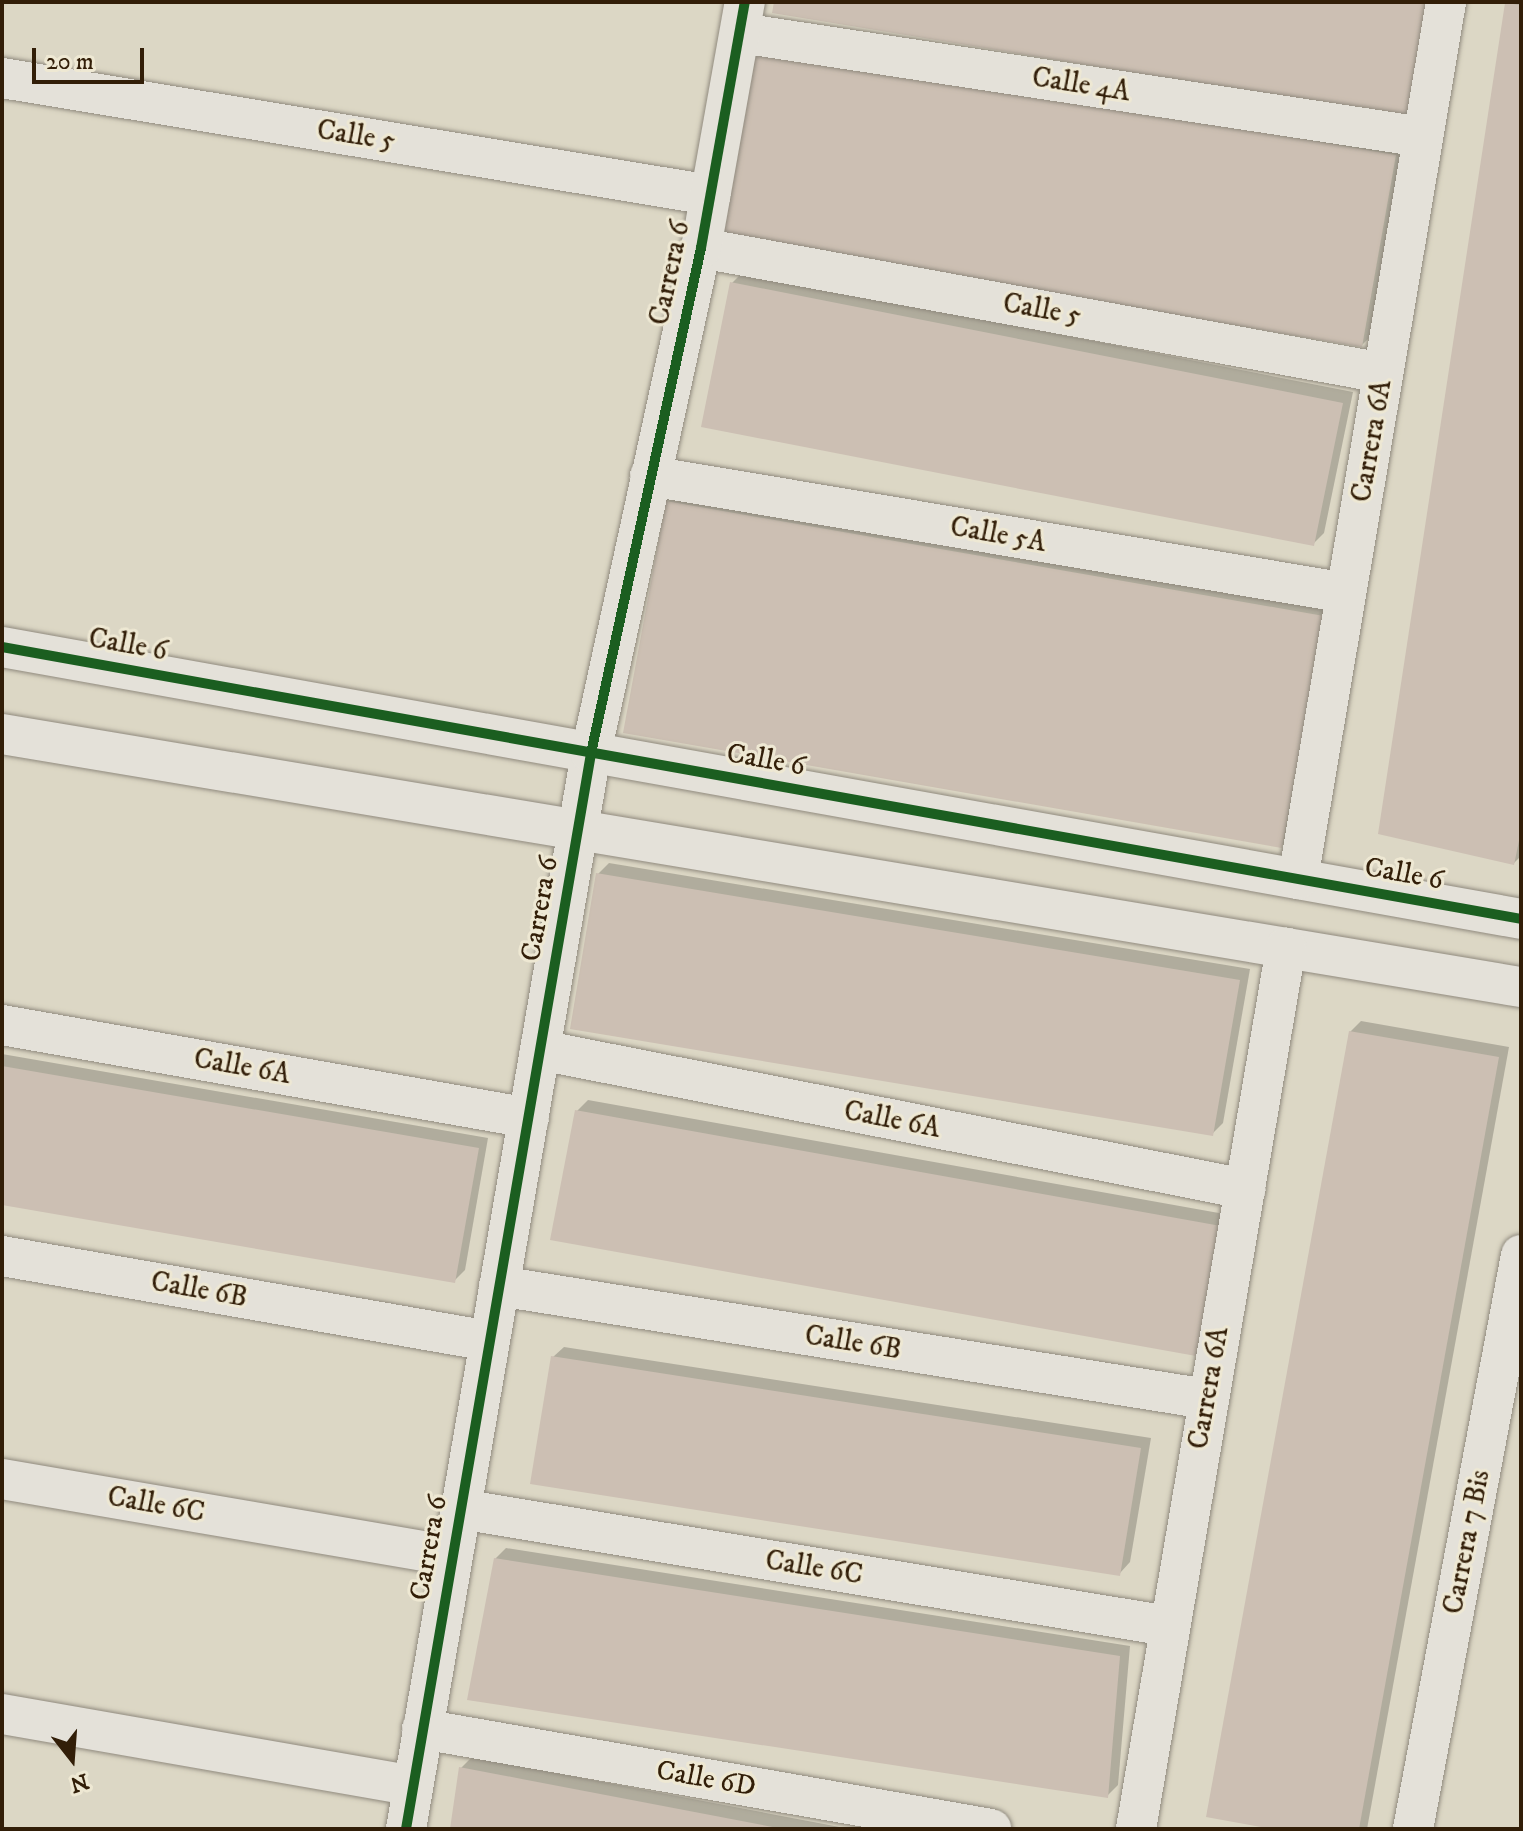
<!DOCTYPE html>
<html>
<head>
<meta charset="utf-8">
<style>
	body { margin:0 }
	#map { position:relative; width:1523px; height:1831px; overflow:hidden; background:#dcd7c5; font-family:"IM FELL DW Pica",serif }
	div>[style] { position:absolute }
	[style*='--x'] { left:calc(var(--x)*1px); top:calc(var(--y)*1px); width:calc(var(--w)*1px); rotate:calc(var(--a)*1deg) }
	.shadow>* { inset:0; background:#0003 }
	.building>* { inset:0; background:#ccbfb3 }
	.roads { filter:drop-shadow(0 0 2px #908a7e) drop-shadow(0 0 2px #908a7e) }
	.street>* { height:40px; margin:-20px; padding:0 20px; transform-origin:20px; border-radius:20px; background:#e4e1d9 }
	.cycleway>* { height:10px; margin:-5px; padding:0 5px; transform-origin:5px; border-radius:5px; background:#1b5e20 }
	span { translate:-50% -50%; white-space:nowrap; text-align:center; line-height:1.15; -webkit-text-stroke:6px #eee8d3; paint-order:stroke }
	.street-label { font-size:28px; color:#321e08 }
	.frame { position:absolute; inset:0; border:4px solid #321e08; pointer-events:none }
	.north { position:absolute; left:32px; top:1719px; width:80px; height:80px; -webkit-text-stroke:6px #eee8d3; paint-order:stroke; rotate:163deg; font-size:22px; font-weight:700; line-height:32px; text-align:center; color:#321e08 }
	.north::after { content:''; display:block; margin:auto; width:28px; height:36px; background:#321e08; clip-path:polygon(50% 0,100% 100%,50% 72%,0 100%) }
	.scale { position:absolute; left:32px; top:48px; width:112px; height:36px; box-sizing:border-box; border:4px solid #321e08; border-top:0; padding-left:10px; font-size:24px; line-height:28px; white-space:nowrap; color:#321e08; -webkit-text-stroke:6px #eee8d3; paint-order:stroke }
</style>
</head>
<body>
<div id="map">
	<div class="shadow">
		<div style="clip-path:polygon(1508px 2px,1521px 2px,1521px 856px,1514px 863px)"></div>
		<div style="clip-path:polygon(756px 47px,1406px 145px,1373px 334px,1362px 345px)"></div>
		<div style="clip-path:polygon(743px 272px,1353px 392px,1324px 533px,1313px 544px,732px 283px)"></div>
		<div style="clip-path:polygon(678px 491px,1333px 606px,1292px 835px,1281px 846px,668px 502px)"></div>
		<div style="clip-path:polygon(609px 863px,1250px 969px,1223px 1123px,1212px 1134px,598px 874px)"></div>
		<div style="clip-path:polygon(1361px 1021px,1509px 1047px,1367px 1829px,1284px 1829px,1350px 1032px)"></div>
		<div style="clip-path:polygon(2px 1054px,488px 1138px,465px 1270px,454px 1281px,2px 1203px)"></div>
		<div style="clip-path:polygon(588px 1100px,1230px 1215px,1206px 1343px,1196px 1354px,577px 1111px)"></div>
		<div style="clip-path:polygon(564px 1347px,1151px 1438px,1130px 1562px,1120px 1573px,553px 1357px)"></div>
		<div style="clip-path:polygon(506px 1548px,1130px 1646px,1118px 1785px,1107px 1796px,495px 1559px)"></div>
		<div style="clip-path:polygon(472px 1757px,850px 1829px,452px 1829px,461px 1768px)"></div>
	</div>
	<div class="building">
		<div style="clip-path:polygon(774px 2px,1427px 2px,1408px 118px,772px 13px)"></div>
		<div style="clip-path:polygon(1505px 3px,1521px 5px,1521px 831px,1514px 865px,1378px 834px)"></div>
		<div style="clip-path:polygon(754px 46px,1396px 155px,1362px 347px,720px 238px)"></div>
		<div style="clip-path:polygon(730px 282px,1343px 403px,1314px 546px,701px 427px)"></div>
		<div style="clip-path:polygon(666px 501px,1324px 616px,1282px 848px,623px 733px)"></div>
		<div style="clip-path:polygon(596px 873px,1240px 980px,1213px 1136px,570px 1029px)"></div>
		<div style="clip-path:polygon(1349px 1031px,1499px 1057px,1359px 1829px,1272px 1829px,1206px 1817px)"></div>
		<div style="clip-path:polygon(2px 1066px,479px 1148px,455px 1283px,2px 1205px)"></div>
		<div style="clip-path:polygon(575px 1110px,1221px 1226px,1196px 1356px,550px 1240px)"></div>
		<div style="clip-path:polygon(551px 1356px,1141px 1448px,1120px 1576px,530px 1484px)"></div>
		<div style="clip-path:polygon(494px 1558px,1120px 1656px,1108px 1798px,467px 1700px)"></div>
		<div style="clip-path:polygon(459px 1767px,778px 1828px,778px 1829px,450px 1829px)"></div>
	</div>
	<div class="roads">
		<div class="street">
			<div style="--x:740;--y:33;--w:691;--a:8.66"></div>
			<div style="--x:2;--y:78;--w:718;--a:9.38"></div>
			<div style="--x:701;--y:248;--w:693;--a:10.39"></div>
			<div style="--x:650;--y:476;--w:706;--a:9.54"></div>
			<div style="--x:2;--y:647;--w:1543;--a:10.15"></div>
			<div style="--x:2;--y:734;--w:1540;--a:9.46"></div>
			<div style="--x:1298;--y:879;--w:889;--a:-80.42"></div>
			<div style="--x:2;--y:1025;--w:535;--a:10.01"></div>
			<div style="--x:540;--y:1050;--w:719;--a:11.15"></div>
			<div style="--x:2;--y:1256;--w:495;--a:9.9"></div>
			<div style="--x:499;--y:1286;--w:717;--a:9.07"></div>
			<div style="--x:2;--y:1479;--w:457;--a:9.7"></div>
			<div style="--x:460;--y:1509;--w:718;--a:9.38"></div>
			<div style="--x:2;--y:1714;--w:417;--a:9.9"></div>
			<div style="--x:422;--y:1729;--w:578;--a:9.97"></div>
			<div style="--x:406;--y:1829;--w:1092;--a:-80.24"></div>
			<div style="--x:591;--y:753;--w:517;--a:-77.71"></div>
			<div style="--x:701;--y:248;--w:250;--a:-79.9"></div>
			<div style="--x:1136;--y:1829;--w:894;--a:-80.34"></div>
			<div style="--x:1413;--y:1829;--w:584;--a:-79.34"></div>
		</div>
	</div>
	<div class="cycleway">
		<div style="--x:2;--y:647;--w:1543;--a:10.15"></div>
		<div style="--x:406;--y:1829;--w:1092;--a:-80.24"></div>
		<div style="--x:591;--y:753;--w:517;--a:-77.71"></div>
		<div style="--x:701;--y:248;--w:250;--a:-79.9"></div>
	</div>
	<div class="street-label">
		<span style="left:1081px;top:85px;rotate:9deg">Calle 4A</span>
		<span style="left:356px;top:136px;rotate:9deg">Calle 5</span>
		<span style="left:670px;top:273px;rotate:-78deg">Carrera 6</span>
		<span style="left:1042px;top:310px;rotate:10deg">Calle 5</span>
		<span style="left:1372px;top:441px;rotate:-80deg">Carrera 6A</span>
		<span style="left:998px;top:535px;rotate:10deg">Calle 5A</span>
		<span style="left:128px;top:645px;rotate:10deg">Calle 6</span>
		<span style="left:766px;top:760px;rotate:10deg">Calle 6</span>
		<span style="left:1404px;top:874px;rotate:10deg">Calle 6</span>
		<span style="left:540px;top:909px;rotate:-80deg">Carrera 6</span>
		<span style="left:242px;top:1067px;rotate:10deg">Calle 6A</span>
		<span style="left:892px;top:1120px;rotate:11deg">Calle 6A</span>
		<span style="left:199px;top:1290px;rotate:10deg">Calle 6B</span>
		<span style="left:853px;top:1343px;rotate:9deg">Calle 6B</span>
		<span style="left:1209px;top:1388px;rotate:-80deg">Carrera 6A</span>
		<span style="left:156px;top:1505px;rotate:10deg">Calle 6C</span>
		<span style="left:1467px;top:1542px;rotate:-79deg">Carrera 7 Bis</span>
		<span style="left:429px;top:1548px;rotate:-80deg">Carrera 6</span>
		<span style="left:814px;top:1568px;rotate:9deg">Calle 6C</span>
		<span style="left:706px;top:1779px;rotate:10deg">Calle 6D</span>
	</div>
	<div class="frame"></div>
	<div class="north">N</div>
	<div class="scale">20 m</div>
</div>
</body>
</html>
